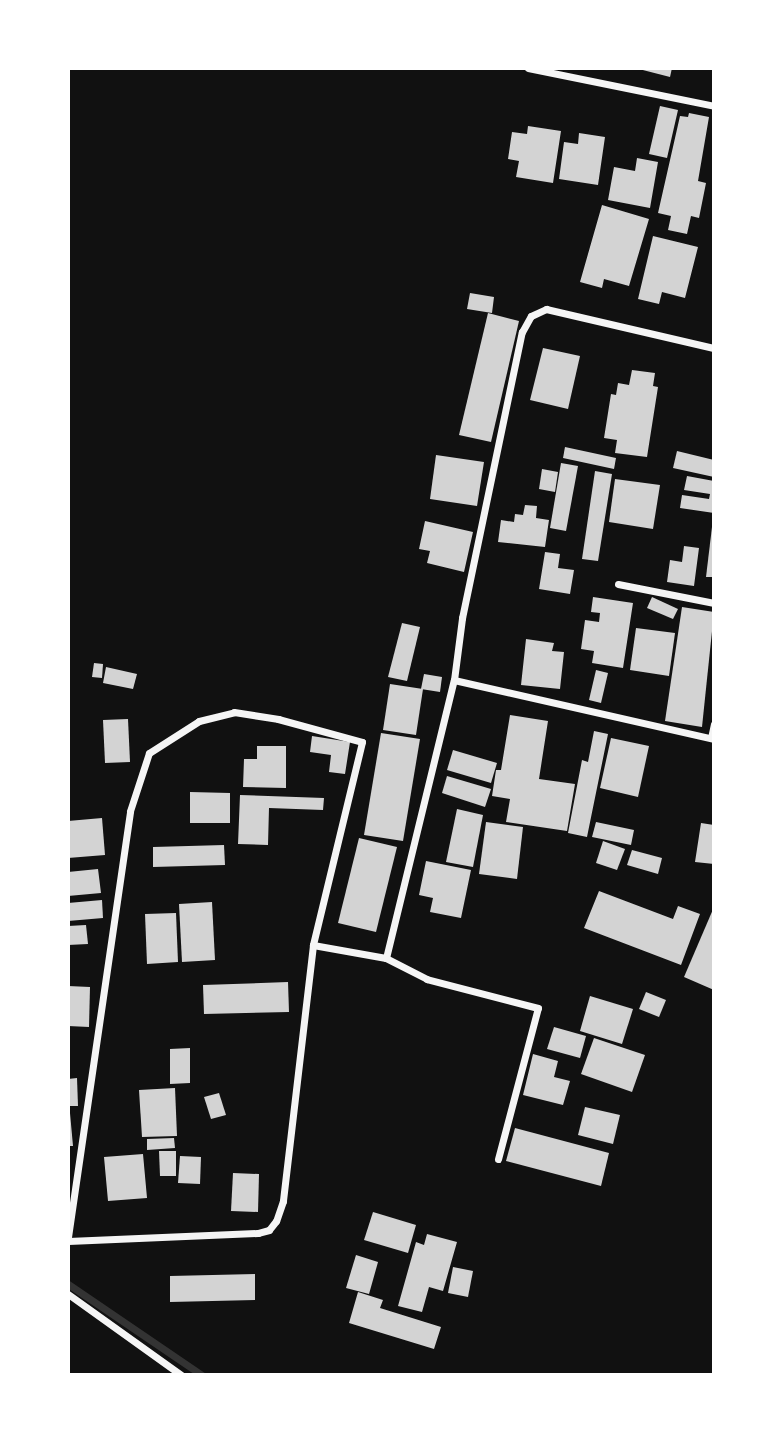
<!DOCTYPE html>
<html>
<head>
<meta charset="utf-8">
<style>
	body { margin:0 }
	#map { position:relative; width:782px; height:1443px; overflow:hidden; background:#111; font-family:"Open Sans",sans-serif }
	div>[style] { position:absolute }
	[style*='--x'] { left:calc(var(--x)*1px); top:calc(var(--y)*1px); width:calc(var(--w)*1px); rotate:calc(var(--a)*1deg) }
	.stream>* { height:7px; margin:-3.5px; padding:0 3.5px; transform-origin:3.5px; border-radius:3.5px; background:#333 }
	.building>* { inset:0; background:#d3d3d3 }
	.minor>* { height:7px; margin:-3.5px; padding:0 3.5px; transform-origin:3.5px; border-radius:3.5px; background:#f5f5f5 }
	span { translate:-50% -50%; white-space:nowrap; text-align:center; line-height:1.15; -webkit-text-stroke:5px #fff; paint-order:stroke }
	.frame { position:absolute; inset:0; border:70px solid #fff; pointer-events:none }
</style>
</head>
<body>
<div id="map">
	<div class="stream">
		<div style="--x:68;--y:1284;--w:162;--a:34.2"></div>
	</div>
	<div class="building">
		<div style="clip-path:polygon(635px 68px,672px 68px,670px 77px)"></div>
		<div style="clip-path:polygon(660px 106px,678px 110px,667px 158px,649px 154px)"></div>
		<div style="clip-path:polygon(689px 113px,709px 117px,698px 181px,706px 183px,699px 218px,691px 216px,687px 234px,668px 230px,671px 216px,658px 213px,680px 116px,688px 117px)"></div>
		<div style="clip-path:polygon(528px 126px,561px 131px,553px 183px,516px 177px,519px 161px,508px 159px,512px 132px,527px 134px)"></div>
		<div style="clip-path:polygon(579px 133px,605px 137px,598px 185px,559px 179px,564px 142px,578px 144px)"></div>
		<div style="clip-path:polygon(637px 158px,658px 162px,650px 208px,608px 200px,614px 167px,635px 171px)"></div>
		<div style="clip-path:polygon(602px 205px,649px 219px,629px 286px,604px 279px,602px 288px,580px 282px)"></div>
		<div style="clip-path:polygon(653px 236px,698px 247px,685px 298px,662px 292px,659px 304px,638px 299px)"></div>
		<div style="clip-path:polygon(470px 293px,494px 297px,492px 313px,467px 309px)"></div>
		<div style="clip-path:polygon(488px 313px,519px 321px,491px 442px,459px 435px)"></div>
		<div style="clip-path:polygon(543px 348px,580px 356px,568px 409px,530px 400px)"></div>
		<div style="clip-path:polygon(632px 370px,655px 373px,653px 386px,658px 387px,647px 457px,615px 453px,617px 440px,604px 438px,611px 394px,616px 395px,618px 383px,629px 385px)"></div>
		<div style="clip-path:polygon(565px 447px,616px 458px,614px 469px,563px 458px)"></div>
		<div style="clip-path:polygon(677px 451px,714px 460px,714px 477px,673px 468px)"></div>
		<div style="clip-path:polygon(436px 455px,484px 462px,477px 506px,430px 499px)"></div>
		<div style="clip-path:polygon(561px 463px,578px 466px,566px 531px,550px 528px)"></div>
		<div style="clip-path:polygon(542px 469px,558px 472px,555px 492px,539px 489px)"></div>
		<div style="clip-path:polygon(595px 471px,612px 474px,598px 561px,582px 559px)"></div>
		<div style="clip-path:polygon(687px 476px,714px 481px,714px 513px,680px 508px,682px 495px,709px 499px,710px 494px,684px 490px)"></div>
		<div style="clip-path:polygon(615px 479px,660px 485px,653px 529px,609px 522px)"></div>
		<div style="clip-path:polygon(525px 505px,537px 506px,536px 518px,549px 520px,545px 547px,498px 542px,501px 520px,514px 522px,515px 514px,523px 515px)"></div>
		<div style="clip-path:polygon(425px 521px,473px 532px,464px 572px,427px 563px,430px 551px,419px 549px)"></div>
		<div style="clip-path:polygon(712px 527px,714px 527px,714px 577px,706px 577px)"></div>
		<div style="clip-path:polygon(684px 546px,699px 548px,694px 586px,667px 582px,670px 560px,682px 562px)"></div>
		<div style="clip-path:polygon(545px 552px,560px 554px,558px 568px,574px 570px,570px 594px,539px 589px)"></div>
		<div style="clip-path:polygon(593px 597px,633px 603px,623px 668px,592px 663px,594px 651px,581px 649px,585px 620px,599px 622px,600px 613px,591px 612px)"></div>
		<div style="clip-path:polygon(652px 597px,678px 609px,673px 619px,647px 608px)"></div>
		<div style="clip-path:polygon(682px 607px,714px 612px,702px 727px,665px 721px)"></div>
		<div style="clip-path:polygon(402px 623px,420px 627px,407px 681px,388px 677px)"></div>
		<div style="clip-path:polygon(636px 628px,675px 633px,669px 676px,630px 670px)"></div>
		<div style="clip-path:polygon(526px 639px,554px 643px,552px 651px,564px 652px,560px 689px,521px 685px)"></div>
		<div style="clip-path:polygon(94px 663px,103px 664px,102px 678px,92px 677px)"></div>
		<div style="clip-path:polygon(106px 667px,137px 674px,133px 689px,103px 683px)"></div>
		<div style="clip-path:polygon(596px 670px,608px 673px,601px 703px,589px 700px)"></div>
		<div style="clip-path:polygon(424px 674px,442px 677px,440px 692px,421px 689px)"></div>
		<div style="clip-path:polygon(390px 684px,423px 689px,416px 735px,383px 730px)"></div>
		<div style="clip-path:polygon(510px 715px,548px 721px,539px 779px,575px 784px,567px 831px,506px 822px,510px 799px,492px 796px,496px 770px,501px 770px)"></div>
		<div style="clip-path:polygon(128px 719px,130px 762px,105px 763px,103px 720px)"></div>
		<div style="clip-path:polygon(594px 731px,608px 734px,587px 837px,568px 833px,582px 760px,588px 762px)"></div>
		<div style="clip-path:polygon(381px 733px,420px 739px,403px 841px,364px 835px)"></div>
		<div style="clip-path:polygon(312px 736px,350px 742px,345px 774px,329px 772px,331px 755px,310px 752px)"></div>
		<div style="clip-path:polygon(611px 738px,649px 746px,638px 797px,600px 788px)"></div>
		<div style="clip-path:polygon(257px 746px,286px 746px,286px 788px,243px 787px,244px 759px,257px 759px)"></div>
		<div style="clip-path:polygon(453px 750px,497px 763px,491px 783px,447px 770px)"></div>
		<div style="clip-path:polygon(447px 776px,491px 789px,485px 807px,442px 793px)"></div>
		<div style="clip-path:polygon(190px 792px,230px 793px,230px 823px,190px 823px)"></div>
		<div style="clip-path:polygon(240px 795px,324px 798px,323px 810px,269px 808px,268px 845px,238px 844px)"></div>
		<div style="clip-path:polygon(457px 809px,483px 815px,473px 867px,446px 862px)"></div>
		<div style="clip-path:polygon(102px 818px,105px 855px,68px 858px,68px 821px)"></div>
		<div style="clip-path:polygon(486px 822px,523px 827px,517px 879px,479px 874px)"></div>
		<div style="clip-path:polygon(596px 822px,634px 830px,631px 845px,592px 837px)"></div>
		<div style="clip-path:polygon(701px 823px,714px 825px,714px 864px,695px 862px)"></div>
		<div style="clip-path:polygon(359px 838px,397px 847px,376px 932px,338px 923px)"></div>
		<div style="clip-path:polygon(603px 841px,625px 849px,617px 870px,596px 863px)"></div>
		<div style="clip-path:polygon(224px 845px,225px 865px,153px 867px,153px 847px)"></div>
		<div style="clip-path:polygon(632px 850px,662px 858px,658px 874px,627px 865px)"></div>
		<div style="clip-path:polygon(426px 861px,471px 870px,461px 918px,430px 912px,433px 898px,419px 895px)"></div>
		<div style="clip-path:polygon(98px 869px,101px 893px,68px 896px,68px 872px)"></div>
		<div style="clip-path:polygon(599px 891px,673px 919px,678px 906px,700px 914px,681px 965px,584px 928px)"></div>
		<div style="clip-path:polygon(102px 900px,103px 918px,68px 921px,68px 903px)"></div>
		<div style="clip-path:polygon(212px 902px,215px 960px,182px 962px,179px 904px)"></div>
		<div style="clip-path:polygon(714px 907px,714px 990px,684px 977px)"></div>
		<div style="clip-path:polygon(176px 913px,178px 962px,147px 964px,145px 914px)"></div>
		<div style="clip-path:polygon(86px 925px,88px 944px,68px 945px,68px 926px)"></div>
		<div style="clip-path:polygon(288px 982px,289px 1012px,204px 1014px,203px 985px)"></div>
		<div style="clip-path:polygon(68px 986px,90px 987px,89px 1027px,68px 1026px)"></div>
		<div style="clip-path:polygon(646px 992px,666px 1000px,659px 1017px,639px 1009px)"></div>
		<div style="clip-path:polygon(590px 996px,633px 1009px,622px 1044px,580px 1031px)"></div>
		<div style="clip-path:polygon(554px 1027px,586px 1036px,580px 1058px,547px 1049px)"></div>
		<div style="clip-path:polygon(594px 1038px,645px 1055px,632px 1092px,581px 1074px)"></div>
		<div style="clip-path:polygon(190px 1048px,190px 1083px,170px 1084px,170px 1049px)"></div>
		<div style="clip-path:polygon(533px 1054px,558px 1061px,554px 1077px,570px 1081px,563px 1105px,523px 1095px)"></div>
		<div style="clip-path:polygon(77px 1078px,78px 1106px,68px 1106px,68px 1079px)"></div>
		<div style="clip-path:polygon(175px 1088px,177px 1136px,142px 1137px,139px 1090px)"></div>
		<div style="clip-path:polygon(219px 1093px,226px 1115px,211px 1119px,204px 1097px)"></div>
		<div style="clip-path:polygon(585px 1107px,620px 1115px,613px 1144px,578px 1135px)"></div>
		<div style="clip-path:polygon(68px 1113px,70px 1113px,73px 1146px,68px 1146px)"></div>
		<div style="clip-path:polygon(515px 1128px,609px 1153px,601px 1186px,506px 1161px)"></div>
		<div style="clip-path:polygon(174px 1138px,175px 1148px,147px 1150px,147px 1139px)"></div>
		<div style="clip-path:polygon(159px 1151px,176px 1151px,176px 1176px,160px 1176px)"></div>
		<div style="clip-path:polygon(143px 1154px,147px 1198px,108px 1201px,104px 1157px)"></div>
		<div style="clip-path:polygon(180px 1156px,201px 1157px,200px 1184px,178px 1183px)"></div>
		<div style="clip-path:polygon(233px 1173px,259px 1174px,258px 1212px,231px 1211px)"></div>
		<div style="clip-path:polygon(373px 1212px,416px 1225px,408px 1253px,364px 1240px)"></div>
		<div style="clip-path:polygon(427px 1234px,457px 1242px,443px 1291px,429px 1287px,422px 1312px,398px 1306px,416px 1242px,424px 1245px)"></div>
		<div style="clip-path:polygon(356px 1255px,378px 1262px,369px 1294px,346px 1288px)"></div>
		<div style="clip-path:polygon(453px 1267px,473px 1271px,468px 1297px,448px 1293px)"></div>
		<div style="clip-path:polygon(255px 1274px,255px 1300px,170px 1302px,170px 1276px)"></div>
		<div style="clip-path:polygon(358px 1292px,383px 1300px,380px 1308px,441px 1327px,434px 1349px,349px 1323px)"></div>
	</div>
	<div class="minor">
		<div style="--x:528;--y:68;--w:190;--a:11.5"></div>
		<div style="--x:618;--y:584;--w:98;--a:11.2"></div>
		<div style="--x:454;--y:680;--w:267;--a:12.8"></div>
		<div style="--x:711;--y:738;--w:14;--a:-78"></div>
		<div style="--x:313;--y:945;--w:74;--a:10.1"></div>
		<div style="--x:498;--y:1159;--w:156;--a:-75.2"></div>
		<div style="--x:538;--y:1008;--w:115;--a:-165.4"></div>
		<div style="--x:427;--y:979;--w:46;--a:-152.9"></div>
		<div style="--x:386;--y:958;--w:286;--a:-76.3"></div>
		<div style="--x:454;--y:680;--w:63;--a:-82.6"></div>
		<div style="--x:462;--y:618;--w:292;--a:-78.2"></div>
		<div style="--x:522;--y:332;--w:18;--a:-61"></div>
		<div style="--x:531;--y:316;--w:17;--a:-25"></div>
		<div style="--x:546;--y:309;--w:172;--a:13.1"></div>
		<div style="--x:68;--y:1237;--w:430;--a:-81.7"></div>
		<div style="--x:130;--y:811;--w:61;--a:-71.9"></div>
		<div style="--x:149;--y:753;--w:59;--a:-32.6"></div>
		<div style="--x:199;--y:721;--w:36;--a:-14"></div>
		<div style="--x:234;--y:712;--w:45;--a:9"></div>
		<div style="--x:278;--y:719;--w:87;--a:15.3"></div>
		<div style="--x:362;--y:742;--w:209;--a:103.6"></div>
		<div style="--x:313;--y:945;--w:258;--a:96.7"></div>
		<div style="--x:283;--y:1201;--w:21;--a:109"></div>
		<div style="--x:276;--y:1221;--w:11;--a:128"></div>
		<div style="--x:269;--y:1230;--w:11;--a:165"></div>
		<div style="--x:258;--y:1233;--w:190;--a:177.6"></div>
		<div style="--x:68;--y:1294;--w:139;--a:35.6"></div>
	</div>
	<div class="frame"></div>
</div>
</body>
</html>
